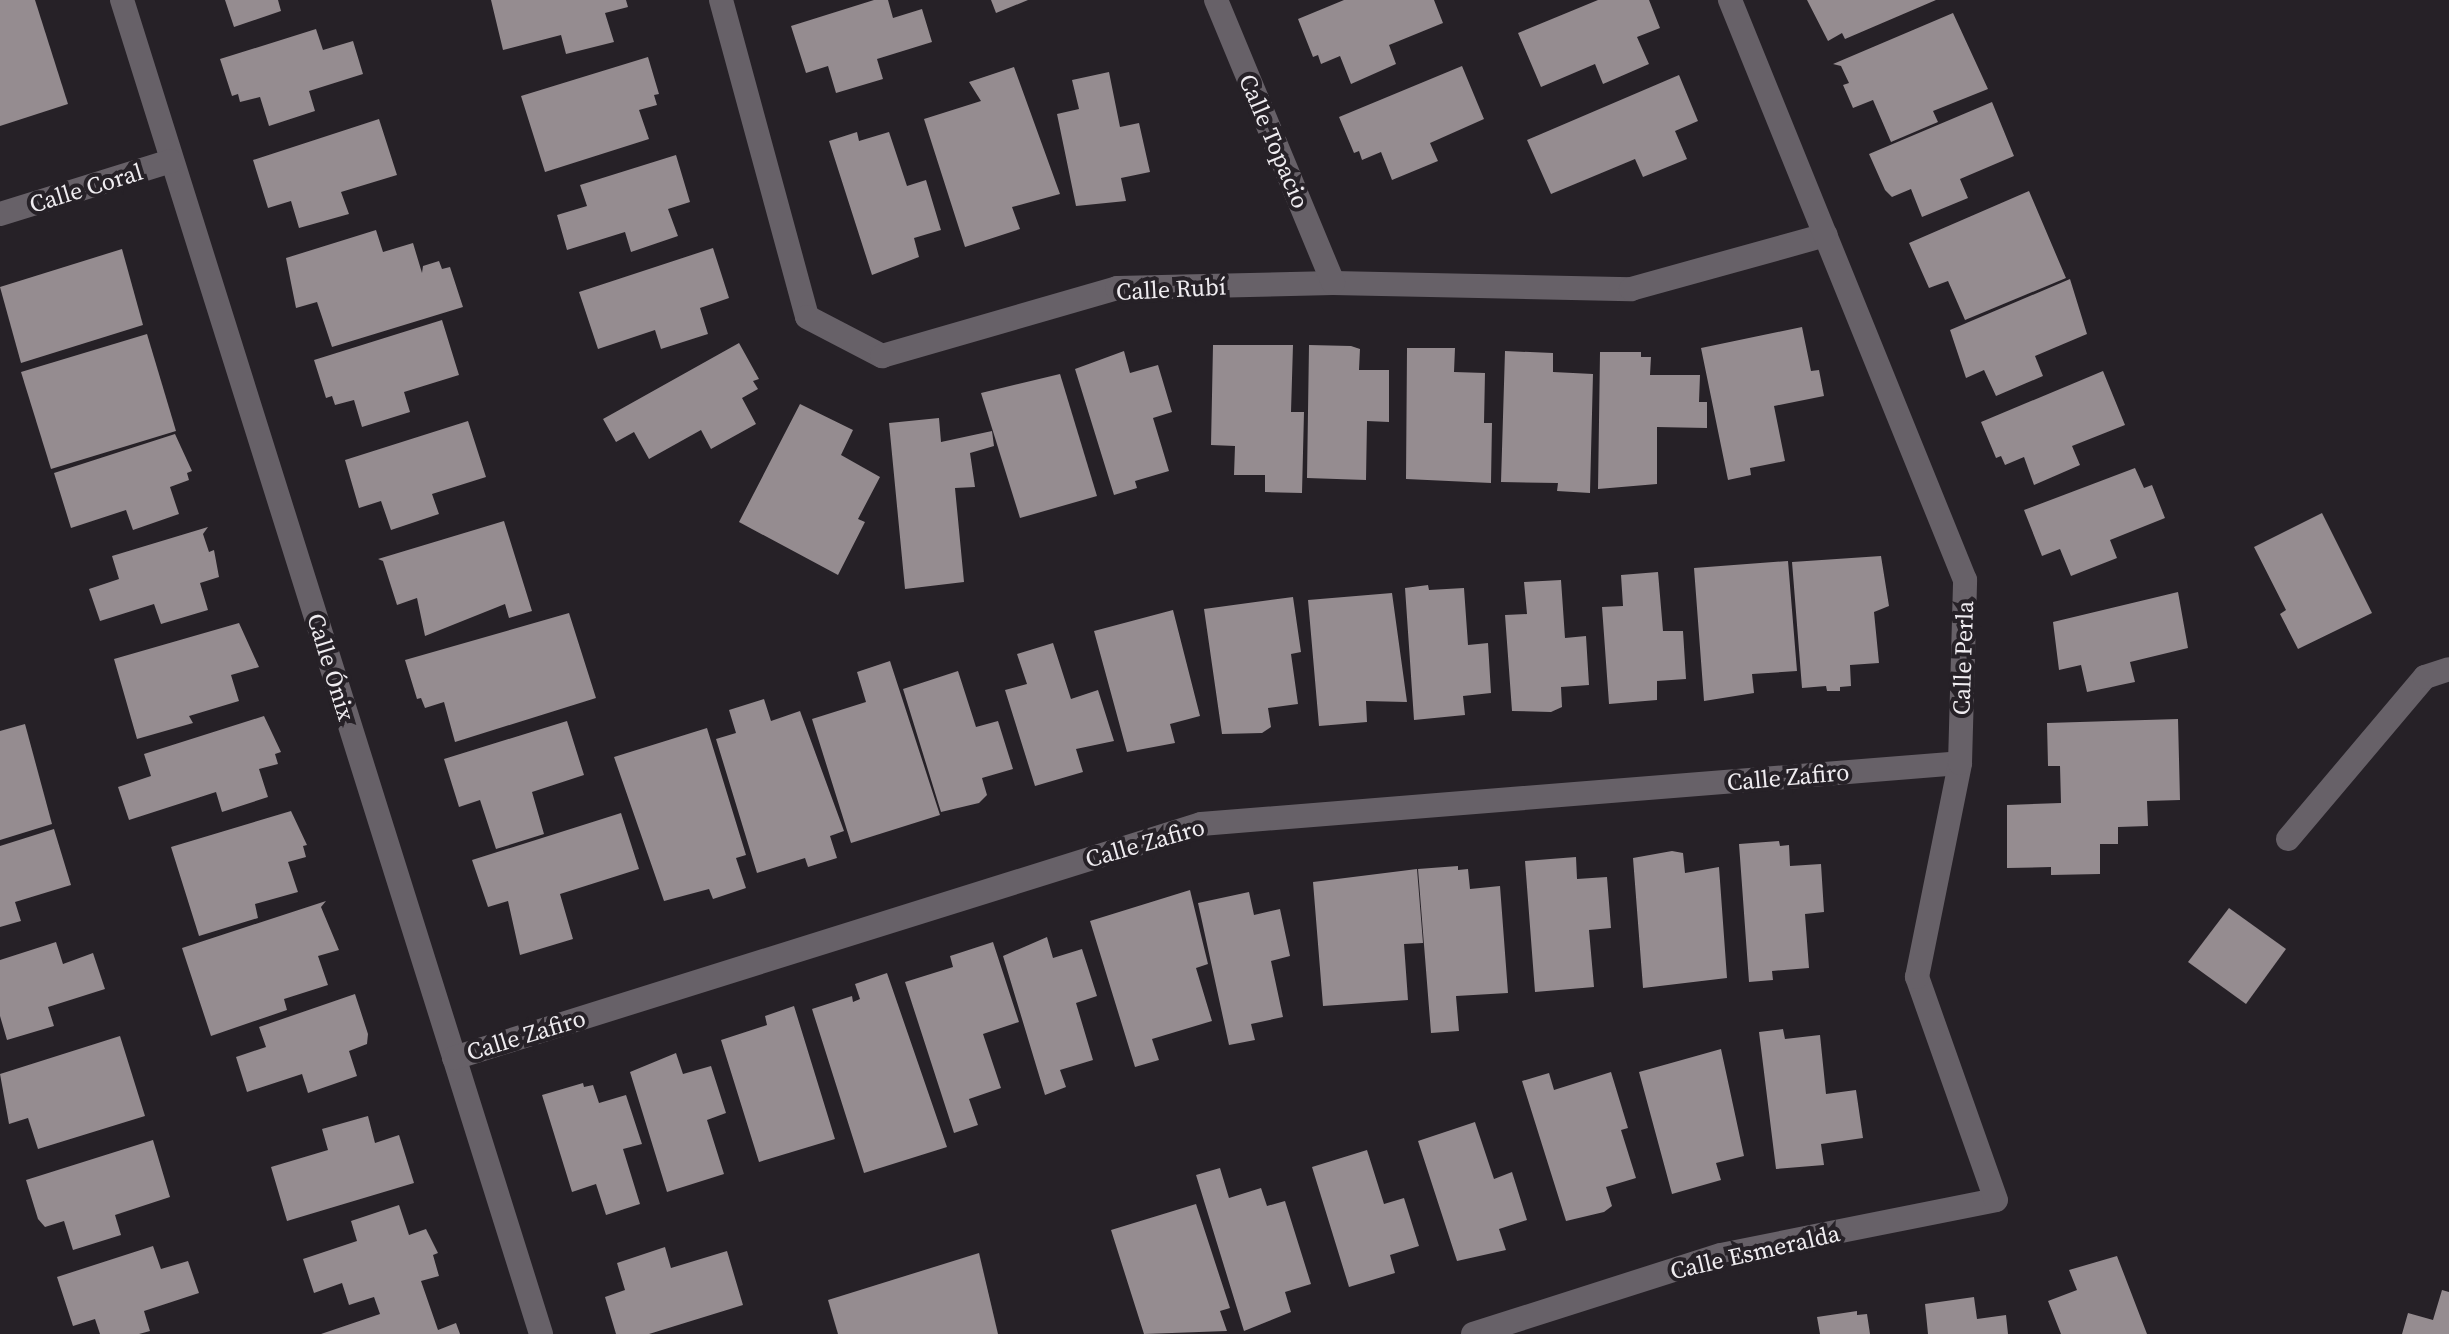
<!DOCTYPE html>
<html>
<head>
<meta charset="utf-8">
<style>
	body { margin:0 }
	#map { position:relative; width:2449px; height:1334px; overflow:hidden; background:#262127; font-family:"Source Serif 4",serif }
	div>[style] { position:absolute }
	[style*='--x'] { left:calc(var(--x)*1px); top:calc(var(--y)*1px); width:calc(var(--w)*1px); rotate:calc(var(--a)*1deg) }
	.building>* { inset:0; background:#958c90 }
	.street>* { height:24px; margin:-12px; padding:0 12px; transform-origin:12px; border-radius:12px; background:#676168 }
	span { translate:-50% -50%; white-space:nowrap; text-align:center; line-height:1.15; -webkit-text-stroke:8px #262127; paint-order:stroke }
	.street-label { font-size:24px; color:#efecf0 }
</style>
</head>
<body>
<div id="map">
	<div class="building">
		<div style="clip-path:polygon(0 0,35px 0,68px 104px,0 126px)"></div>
		<div style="clip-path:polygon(225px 0,278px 0,281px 11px,234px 27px)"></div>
		<div style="clip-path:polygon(491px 0,626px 0,628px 7px,605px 13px,614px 42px,566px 54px,561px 35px,503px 50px)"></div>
		<div style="clip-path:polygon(874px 0,888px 0,893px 18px,922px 9px,932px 42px,877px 59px,883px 79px,836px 93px,828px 66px,806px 73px,791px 26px)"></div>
		<div style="clip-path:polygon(991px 0,1028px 0,996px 13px)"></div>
		<div style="clip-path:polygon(1344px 0,1434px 0,1443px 23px,1389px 45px,1396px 64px,1351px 84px,1340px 56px,1321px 64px,1318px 55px,1313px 57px,1298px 19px)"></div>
		<div style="clip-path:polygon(1598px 0,1649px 0,1660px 28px,1637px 37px,1649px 64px,1603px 84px,1595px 64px,1541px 87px,1518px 33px)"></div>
		<div style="clip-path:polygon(1807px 0,1936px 0,1845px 39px,1842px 33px,1828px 41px)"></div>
		<div style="clip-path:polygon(1953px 13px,1988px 89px,1933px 111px,1938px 122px,1891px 142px,1873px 100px,1853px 108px,1843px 85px,1849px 83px,1841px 66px,1833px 64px)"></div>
		<div style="clip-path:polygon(316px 29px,323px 50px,353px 41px,363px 74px,309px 91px,315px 111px,269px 126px,260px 97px,240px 102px,238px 94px,232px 96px,220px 59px)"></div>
		<div style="clip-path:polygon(648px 57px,659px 94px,654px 95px,657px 105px,639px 110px,649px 139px,545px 172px,521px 96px)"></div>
		<div style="clip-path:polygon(1462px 66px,1484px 119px,1430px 143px,1438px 161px,1392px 180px,1381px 152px,1362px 160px,1359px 151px,1354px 153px,1339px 117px)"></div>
		<div style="clip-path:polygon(1014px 67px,1060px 194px,1012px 207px,1020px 229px,965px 247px,924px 119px,981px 101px,969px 82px)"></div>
		<div style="clip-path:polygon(1109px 72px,1120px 127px,1139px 123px,1150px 172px,1121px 178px,1126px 201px,1076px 206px,1057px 114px,1079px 109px,1072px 80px)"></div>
		<div style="clip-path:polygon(1679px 75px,1698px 121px,1675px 131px,1687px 159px,1643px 177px,1635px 159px,1551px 194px,1527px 140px)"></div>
		<div style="clip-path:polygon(1992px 102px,2014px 156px,1960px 179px,1968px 198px,1922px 217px,1911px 189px,1892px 197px,1885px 190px,1869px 154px)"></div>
		<div style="clip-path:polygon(379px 119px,397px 175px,341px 192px,349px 214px,299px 228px,291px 201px,268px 208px,253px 160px)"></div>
		<div style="clip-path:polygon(857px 132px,859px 141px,889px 132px,907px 186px,926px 180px,941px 230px,914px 238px,919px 257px,872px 275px,829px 141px)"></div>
		<div style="clip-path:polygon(676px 155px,690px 202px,668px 209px,678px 236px,631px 252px,625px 232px,567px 250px,557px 215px,587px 206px,580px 185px)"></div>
		<div style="clip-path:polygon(2029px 191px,2066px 278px,1965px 320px,1948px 281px,1929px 288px,1909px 243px)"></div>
		<div style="clip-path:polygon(376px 230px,383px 252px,413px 243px,422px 273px,423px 266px,439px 261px,442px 269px,450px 267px,463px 307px,332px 347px,317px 302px,296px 308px,286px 258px)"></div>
		<div style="clip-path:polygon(713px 248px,729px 298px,700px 308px,708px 334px,661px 349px,655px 330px,598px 349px,579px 292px)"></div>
		<div style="clip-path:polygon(122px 249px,143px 325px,21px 363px,0 287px)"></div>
		<div style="clip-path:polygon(2070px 279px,2087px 334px,2035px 356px,2043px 376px,1996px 396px,1984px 370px,1966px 378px,1950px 330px)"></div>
		<div style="clip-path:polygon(442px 320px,459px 375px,404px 392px,410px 412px,362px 427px,354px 400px,335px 405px,332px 396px,326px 398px,314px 360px)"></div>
		<div style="clip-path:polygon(1802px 327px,1811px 371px,1819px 370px,1824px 396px,1774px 406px,1785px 461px,1750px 468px,1751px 475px,1728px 480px,1701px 348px)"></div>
		<div style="clip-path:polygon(147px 334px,176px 431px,51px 469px,21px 372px)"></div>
		<div style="clip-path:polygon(739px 343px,759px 379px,753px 381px,758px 389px,742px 398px,756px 424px,711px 449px,701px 430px,649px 459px,634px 432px,616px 442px,603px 419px)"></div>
		<div style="clip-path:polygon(1213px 345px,1293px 345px,1291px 412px,1304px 412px,1302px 493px,1265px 492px,1265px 475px,1234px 475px,1235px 446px,1211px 445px)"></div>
		<div style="clip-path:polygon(1309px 345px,1351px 346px,1360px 349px,1359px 370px,1389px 370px,1389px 422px,1367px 421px,1366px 480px,1307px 478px)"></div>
		<div style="clip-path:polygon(1407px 348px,1455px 348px,1454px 372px,1485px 373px,1484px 423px,1492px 423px,1491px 483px,1406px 479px)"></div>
		<div style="clip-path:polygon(1124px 351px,1130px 373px,1158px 365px,1172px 412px,1153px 418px,1169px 471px,1135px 481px,1137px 488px,1114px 495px,1075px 369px)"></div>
		<div style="clip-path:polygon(1505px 351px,1553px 353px,1553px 372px,1593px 374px,1590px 493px,1557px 491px,1558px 483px,1501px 482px)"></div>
		<div style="clip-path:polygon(1600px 352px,1641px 352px,1641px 357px,1651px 357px,1650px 375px,1700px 375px,1699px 402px,1707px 402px,1707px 428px,1657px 427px,1657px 484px,1598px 489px)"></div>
		<div style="clip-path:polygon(2103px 371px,2125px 425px,2072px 446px,2080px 465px,2034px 485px,2024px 457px,2005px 465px,2001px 456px,1996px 458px,1981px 422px)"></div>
		<div style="clip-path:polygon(1060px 374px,1097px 496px,1020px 518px,981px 393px)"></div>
		<div style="clip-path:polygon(800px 404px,853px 430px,841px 455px,880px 477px,858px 519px,865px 522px,838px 575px,739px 522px)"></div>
		<div style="clip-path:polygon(939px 418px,941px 442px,992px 431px,994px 446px,970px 453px,975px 487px,955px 488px,964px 582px,905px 589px,889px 423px)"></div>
		<div style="clip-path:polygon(468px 421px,486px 477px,432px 494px,439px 514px,391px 530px,381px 501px,359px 508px,345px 460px)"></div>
		<div style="clip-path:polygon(175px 434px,192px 471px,187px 473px,189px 480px,170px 487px,179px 514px,133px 530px,126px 510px,71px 528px,54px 473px)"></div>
		<div style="clip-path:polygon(2135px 468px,2144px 488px,2152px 485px,2165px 518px,2110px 540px,2117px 558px,2071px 576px,2060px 549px,2042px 556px,2024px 510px)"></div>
		<div style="clip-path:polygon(2322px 513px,2372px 613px,2298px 649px,2280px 614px,2286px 610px,2254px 547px)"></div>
		<div style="clip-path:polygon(504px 521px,532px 611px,509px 618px,505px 604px,425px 636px,417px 598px,397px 605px,383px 561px,378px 559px)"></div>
		<div style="clip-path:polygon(208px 527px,203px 534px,209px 552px,214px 550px,219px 577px,200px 583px,208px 610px,161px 624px,154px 604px,100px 621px,89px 589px,119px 579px,112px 556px)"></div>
		<div style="clip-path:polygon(1881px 556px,1889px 606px,1874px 612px,1879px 663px,1850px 665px,1851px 686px,1840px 687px,1840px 691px,1827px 691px,1826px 686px,1802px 688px,1792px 562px)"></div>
		<div style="clip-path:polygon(1788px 561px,1797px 671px,1752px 674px,1754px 693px,1704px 701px,1694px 568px)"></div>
		<div style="clip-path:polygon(1658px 572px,1663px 631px,1683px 631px,1686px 679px,1657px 681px,1657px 700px,1609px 704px,1602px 607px,1623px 606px,1621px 575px)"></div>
		<div style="clip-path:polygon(1561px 580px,1565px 638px,1586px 636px,1589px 685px,1561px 687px,1562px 707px,1551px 712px,1512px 711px,1505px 615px,1527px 614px,1524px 582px)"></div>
		<div style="clip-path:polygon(1428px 585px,1429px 590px,1464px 588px,1468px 645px,1488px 643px,1491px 693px,1463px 696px,1465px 715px,1414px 720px,1405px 588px)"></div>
		<div style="clip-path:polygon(2178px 592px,2188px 648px,2130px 662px,2135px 682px,2087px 692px,2081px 665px,2059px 670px,2053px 622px)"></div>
		<div style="clip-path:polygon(1392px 593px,1407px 702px,1366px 701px,1367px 722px,1319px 726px,1308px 600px)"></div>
		<div style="clip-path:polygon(1293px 597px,1301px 652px,1291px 654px,1298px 704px,1268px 708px,1271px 727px,1262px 733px,1222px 734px,1204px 609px)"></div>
		<div style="clip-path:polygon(1173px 610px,1200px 716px,1170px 724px,1175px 743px,1127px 752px,1094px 631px)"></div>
		<div style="clip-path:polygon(569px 613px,596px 698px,455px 742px,444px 702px,425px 708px,421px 698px,417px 699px,405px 660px)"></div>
		<div style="clip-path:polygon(239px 623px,259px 667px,231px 675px,239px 701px,189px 716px,193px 723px,137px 739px,114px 659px)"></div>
		<div style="clip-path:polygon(1053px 643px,1071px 699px,1098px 690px,1114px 741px,1076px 749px,1083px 772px,1035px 786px,1005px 690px,1027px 684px,1017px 654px)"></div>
		<div style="clip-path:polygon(890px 661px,940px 815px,851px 843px,812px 719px,866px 702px,857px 672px)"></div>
		<div style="clip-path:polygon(958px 671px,976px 727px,998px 721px,1013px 769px,982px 778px,987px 795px,979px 803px,941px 812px,903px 689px)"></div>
		<div style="clip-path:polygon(764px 699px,771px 721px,800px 711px,844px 831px,830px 836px,837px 858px,808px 867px,805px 858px,757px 873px,716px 739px,736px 733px,729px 710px)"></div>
		<div style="clip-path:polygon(264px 716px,281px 752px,275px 754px,278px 764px,259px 769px,268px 797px,222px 812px,216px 792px,129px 820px,118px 787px,151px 776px,144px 754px)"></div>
		<div style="clip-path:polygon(2178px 719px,2180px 800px,2147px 801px,2148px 826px,2118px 827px,2118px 844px,2100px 844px,2100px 874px,2051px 875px,2051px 867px,2007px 868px,2007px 805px,2061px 803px,2060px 766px,2048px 766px,2047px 723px)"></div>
		<div style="clip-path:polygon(567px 721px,584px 775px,532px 792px,544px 834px,496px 849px,480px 800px,459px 807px,444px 759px)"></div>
		<div style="clip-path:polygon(25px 724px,52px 824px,0 840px,0 731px)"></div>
		<div style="clip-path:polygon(707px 728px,746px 855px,736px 858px,746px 888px,713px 899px,709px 889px,664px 901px,614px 757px)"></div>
		<div style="clip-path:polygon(291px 811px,307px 845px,303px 846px,306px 857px,288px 862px,298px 892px,255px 904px,258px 918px,199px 936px,171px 847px)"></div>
		<div style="clip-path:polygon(621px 813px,639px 869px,560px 894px,573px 939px,520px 955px,508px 901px,488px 907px,472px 860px)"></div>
		<div style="clip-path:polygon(54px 829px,71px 885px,15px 902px,21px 921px,0 927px,0 846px)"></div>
		<div style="clip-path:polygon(1779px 841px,1780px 846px,1789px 845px,1790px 866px,1821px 864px,1824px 912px,1805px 914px,1809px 968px,1772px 971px,1773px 980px,1749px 982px,1739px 844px)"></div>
		<div style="clip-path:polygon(1672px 851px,1683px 853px,1685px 873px,1719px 867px,1727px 978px,1643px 988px,1633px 858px)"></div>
		<div style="clip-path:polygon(1576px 857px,1577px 879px,1607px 877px,1611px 928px,1589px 930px,1594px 987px,1535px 992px,1525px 861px)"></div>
		<div style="clip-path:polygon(1458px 866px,1458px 870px,1468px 869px,1470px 889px,1500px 886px,1508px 993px,1456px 996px,1459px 1031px,1431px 1033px,1418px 869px)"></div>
		<div style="clip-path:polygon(1417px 869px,1423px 943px,1404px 944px,1408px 1000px,1323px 1006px,1313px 882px)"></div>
		<div style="clip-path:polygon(1190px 890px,1208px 964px,1196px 968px,1212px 1021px,1152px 1039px,1159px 1060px,1135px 1067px,1090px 921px)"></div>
		<div style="clip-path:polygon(1249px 892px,1254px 915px,1280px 909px,1290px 956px,1271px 961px,1283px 1017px,1251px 1024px,1255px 1040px,1229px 1045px,1198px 903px)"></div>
		<div style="clip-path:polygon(326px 901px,321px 907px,339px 950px,318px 956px,328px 985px,284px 999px,287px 1010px,211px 1036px,182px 948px)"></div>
		<div style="clip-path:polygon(2229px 908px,2286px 949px,2246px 1004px,2188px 962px)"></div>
		<div style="clip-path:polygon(1047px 937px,1053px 958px,1082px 949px,1097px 996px,1076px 1003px,1093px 1060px,1060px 1070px,1066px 1087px,1045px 1095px,1003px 956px)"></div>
		<div style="clip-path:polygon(56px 942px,63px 964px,93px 953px,105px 989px,48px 1007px,54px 1026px,7px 1040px,0 1016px,0 960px)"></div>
		<div style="clip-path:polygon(993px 942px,1019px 1022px,983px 1034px,1001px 1088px,969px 1099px,978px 1125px,954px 1133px,905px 982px,953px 967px,950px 956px)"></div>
		<div style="clip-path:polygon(887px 973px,947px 1147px,864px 1173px,812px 1009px,852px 996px,853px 1002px,860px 999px,855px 984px)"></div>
		<div style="clip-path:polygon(355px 994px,368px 1034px,367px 1044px,349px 1051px,357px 1076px,308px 1093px,302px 1074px,247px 1092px,236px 1057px,266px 1047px,259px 1027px)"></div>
		<div style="clip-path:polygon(794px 1006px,835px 1139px,759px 1162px,721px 1040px,767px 1025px,765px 1016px)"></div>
		<div style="clip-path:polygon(1783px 1029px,1785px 1039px,1820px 1035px,1826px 1094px,1856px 1090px,1863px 1138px,1821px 1144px,1824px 1165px,1776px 1169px,1759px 1032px)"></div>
		<div style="clip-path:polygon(120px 1036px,145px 1116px,38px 1149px,28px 1118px,9px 1124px,0 1074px)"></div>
		<div style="clip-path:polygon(1721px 1049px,1744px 1156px,1716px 1163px,1721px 1180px,1672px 1194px,1639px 1072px)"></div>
		<div style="clip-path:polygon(676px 1053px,683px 1074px,711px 1066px,726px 1113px,707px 1120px,724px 1174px,667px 1192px,630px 1072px)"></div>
		<div style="clip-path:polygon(1611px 1072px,1628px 1128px,1621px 1130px,1636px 1178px,1606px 1187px,1612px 1206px,1604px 1212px,1566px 1221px,1522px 1081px,1549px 1073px,1554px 1090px)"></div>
		<div style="clip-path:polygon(583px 1083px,584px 1087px,593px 1085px,599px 1103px,626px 1095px,642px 1144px,623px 1149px,640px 1204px,606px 1215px,596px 1184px,572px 1192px,542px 1095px)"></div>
		<div style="clip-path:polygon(368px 1116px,375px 1143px,399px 1135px,414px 1183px,287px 1221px,271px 1167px,328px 1150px,322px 1129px)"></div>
		<div style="clip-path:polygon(1475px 1122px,1494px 1179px,1512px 1172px,1527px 1220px,1499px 1229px,1506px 1250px,1457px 1261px,1418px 1141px)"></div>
		<div style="clip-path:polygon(153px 1140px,170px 1197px,115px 1215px,121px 1235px,73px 1250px,64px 1221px,45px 1227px,38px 1219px,26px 1180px)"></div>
		<div style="clip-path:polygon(1367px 1150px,1384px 1204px,1404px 1198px,1419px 1246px,1390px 1255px,1395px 1273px,1349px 1287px,1312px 1167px)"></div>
		<div style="clip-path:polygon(1220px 1168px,1229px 1198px,1261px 1188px,1267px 1206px,1285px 1201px,1311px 1284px,1285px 1292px,1291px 1312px,1244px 1331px,1196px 1175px)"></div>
		<div style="clip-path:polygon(1196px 1204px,1230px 1308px,1220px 1311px,1227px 1331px,1144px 1334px,1111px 1230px)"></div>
		<div style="clip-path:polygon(399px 1205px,409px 1235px,426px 1229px,438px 1253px,433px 1255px,439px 1276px,421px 1281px,438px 1330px,456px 1323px,460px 1334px,321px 1334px,380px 1314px,374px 1297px,349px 1305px,342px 1283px,314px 1293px,303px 1259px,357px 1241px,351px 1221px)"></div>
		<div style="clip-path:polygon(153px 1246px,161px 1269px,188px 1261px,199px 1293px,144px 1311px,150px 1331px,139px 1334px,100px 1334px,95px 1319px,73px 1326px,57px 1277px)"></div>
		<div style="clip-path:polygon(665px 1247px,671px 1268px,727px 1251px,743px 1305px,649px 1334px,616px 1334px,605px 1297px,625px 1290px,617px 1263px)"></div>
		<div style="clip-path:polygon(979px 1253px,998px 1334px,838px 1334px,828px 1300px)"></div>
		<div style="clip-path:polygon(2117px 1256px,2147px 1334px,2061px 1334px,2048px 1301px,2077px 1290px,2069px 1270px)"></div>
		<div style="clip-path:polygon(2442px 1290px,2449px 1292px,2449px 1334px,2402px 1334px,2408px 1313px,2433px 1320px)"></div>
		<div style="clip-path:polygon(1974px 1297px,1977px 1319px,2006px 1315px,2008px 1334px,1928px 1334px,1925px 1304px)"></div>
		<div style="clip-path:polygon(1857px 1311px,1857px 1315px,1867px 1314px,1870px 1334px,1820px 1334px,1817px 1317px)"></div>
	</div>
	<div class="street">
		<div style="--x:122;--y:0;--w:1398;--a:72.56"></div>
		<div style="--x:721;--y:0;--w:328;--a:74.8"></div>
		<div style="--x:807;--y:317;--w:85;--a:27.5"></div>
		<div style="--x:882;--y:356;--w:245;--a:-16.1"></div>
		<div style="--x:1117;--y:288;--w:216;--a:-1.3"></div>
		<div style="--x:1333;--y:283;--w:298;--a:1.2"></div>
		<div style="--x:1631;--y:289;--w:202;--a:-15.5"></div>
		<div style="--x:1216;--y:0;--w:306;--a:67.5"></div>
		<div style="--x:0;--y:214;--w:179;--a:-17.2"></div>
		<div style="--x:2288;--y:839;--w:212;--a:-49.8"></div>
		<div style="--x:2425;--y:677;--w:25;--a:-18"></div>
		<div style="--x:454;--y:1058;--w:783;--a:-17.39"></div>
		<div style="--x:1201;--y:824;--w:761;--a:-4.59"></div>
		<div style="--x:1473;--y:1334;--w:260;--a:-17.7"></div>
		<div style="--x:1721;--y:1255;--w:280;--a:-11.3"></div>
		<div style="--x:1996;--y:1200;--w:237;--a:-109.5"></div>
		<div style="--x:1917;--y:977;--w:218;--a:-78.6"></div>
		<div style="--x:1960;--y:763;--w:183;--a:-88.4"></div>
		<div style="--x:1965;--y:580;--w:626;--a:-112.06"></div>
	</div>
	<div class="street-label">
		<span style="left:1274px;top:141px;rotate:67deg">Calle Topacio</span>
		<span style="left:86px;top:188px;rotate:-17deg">Calle Coral</span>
		<span style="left:1171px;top:289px;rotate:-3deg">Calle Rubí</span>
		<span style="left:1963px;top:658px;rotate:-88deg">Calle Perla</span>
		<span style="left:331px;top:667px;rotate:73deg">Calle Ónix</span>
		<span style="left:1788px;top:777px;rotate:-5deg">Calle Zafiro</span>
		<span style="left:1145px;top:843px;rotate:-16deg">Calle Zafiro</span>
		<span style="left:526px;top:1035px;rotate:-17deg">Calle Zafiro</span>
		<span style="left:1755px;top:1252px;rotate:-13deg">Calle Esmeralda</span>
	</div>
</div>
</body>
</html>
